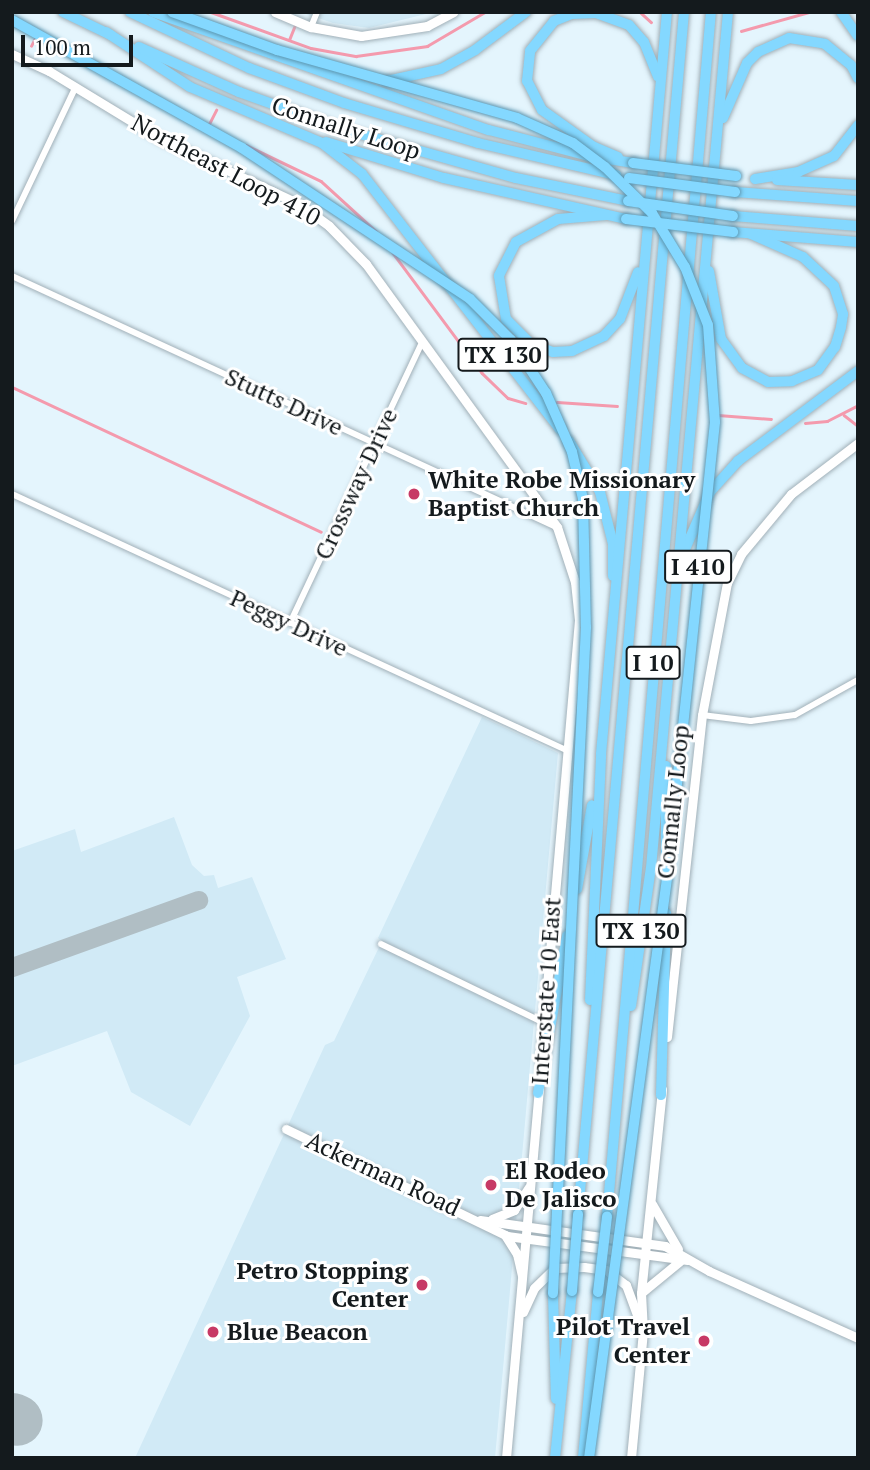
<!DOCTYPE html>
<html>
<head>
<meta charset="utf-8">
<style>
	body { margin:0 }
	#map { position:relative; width:870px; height:1470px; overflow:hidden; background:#e4f5fd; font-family:"PT Serif",serif }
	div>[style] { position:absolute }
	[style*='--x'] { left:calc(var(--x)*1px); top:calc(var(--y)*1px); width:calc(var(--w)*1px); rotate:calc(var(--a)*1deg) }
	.built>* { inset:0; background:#d1eaf6 }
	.stream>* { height:2.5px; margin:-1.25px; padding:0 1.25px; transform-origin:1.25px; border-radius:1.25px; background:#f49aad }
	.taxiway>* { height:19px; margin:-9.5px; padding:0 9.5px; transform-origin:9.5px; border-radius:9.5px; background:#b0bec4 }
	.runway>* { height:51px; margin:-25.5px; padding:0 25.5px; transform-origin:25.5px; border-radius:25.5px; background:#b0bec4 }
	.roads { filter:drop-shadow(0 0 2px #a1b0b8) drop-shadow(0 0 2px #a1b0b8) }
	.street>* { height:6px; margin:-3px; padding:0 3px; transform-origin:3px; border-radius:3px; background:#fff }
	.secondary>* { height:9px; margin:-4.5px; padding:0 4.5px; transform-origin:4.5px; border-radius:4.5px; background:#fff }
	.highway>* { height:10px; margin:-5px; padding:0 5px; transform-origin:5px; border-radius:5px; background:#84d8ff }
	.bridges { filter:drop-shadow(0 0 2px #5d96b0) drop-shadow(0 0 2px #5d96b0) }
	.highway-bridge>* { height:10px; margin:-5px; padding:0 5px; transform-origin:5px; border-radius:5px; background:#84d8ff }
	.dots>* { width:19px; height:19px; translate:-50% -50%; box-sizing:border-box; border:4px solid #fff; border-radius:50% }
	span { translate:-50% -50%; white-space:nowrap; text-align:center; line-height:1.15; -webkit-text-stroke:6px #fff; paint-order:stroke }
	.shield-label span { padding:2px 5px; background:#fff; border:2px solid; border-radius:5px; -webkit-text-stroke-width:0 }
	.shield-label { font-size:23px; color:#141a1d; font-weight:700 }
	.street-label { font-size:24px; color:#141a1d }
	.poi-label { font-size:24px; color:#141a1d; font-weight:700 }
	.left { translate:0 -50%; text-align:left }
	.right { translate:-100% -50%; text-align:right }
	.frame { position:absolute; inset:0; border:14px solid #141a1d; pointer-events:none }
	.scale { position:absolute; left:21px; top:35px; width:112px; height:32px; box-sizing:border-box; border:4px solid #141a1d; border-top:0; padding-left:9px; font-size:21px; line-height:24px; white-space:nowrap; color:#141a1d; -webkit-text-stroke:5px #fff; paint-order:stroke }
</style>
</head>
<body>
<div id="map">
	<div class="built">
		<div style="clip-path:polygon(300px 12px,434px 12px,369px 28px,333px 23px)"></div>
		<div style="clip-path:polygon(482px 717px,558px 753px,495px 1458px,135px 1458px,325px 1045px,334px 1041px,382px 941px,378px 938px)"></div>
		<div style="clip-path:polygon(174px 817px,192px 865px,204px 876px,214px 875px,218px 888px,252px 877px,286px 959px,237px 977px,250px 1016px,190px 1126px,131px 1092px,107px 1031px,12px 1066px,12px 851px,75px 829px,81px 852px)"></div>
	</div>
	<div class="stream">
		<div style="--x:211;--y:12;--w:106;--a:19.8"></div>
		<div style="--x:311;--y:48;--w:46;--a:10.1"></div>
		<div style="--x:356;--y:56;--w:72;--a:-8"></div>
		<div style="--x:427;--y:46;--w:67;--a:-30.4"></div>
		<div style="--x:640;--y:12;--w:15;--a:42"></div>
		<div style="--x:741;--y:31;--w:71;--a:-15.6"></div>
		<div style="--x:289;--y:40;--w:16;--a:-68"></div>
		<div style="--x:31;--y:46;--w:11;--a:-63"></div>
		<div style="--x:208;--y:126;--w:18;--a:-63"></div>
		<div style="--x:246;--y:145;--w:83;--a:25.6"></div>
		<div style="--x:321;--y:181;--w:74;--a:42.3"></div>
		<div style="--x:393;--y:253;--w:149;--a:53.4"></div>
		<div style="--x:482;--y:373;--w:36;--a:44"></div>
		<div style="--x:508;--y:398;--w:18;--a:16"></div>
		<div style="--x:12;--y:387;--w:341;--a:25.1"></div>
		<div style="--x:557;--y:402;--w:60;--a:3.8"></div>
		<div style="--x:718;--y:415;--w:53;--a:4.3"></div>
		<div style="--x:844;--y:415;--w:18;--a:38"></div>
		<div style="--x:805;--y:423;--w:22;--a:-5"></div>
		<div style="--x:827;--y:421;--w:35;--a:-27"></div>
	</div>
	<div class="taxiway">
		<div style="--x:12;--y:967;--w:198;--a:-19.8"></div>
	</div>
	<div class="runway">
		<div style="--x:12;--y:1418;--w:5;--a:22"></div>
	</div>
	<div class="roads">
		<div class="street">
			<div style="--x:311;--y:27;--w:16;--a:-68"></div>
			<div style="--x:12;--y:221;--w:149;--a:-64.6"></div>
			<div style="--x:12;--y:276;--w:597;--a:24.76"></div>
			<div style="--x:12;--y:494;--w:610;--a:24.8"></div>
			<div style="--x:290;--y:623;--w:308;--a:-64.8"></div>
			<div style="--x:702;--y:715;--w:49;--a:7"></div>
			<div style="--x:751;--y:721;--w:44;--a:-7.8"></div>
			<div style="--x:795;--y:715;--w:72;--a:-29.1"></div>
			<div style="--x:381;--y:944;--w:179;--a:25.8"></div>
		</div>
		<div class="secondary">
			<div style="--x:275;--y:12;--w:39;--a:23"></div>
			<div style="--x:311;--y:27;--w:51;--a:10.2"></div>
			<div style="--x:361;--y:36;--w:67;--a:-8.6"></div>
			<div style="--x:427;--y:26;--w:30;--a:-28"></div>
			<div style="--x:12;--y:54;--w:41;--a:24.7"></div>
			<div style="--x:49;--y:71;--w:131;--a:31.3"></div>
			<div style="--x:161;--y:139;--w:153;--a:25.2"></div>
			<div style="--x:299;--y:204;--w:37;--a:36"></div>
			<div style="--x:329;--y:226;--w:53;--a:45.8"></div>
			<div style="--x:366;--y:264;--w:325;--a:54"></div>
			<div style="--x:557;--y:527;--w:58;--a:71.9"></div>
			<div style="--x:575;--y:582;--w:38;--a:84"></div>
			<div style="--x:579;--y:620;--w:444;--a:95"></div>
			<div style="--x:667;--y:1037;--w:324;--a:-83.8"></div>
			<div style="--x:702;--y:715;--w:134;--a:-79.3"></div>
			<div style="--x:727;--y:583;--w:32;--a:-64"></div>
			<div style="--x:741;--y:554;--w:78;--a:-50.2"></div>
			<div style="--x:791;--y:494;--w:84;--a:-37.3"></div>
			<div style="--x:286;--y:1129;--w:246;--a:25.8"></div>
			<div style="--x:507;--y:1236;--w:182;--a:7.6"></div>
			<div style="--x:652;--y:1204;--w:52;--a:60"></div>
			<div style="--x:492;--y:1219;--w:24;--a:-22"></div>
			<div style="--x:514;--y:1210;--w:27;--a:-57"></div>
			<div style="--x:480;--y:1220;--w:187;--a:8"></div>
			<div style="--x:665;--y:1246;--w:51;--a:29.6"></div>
			<div style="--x:709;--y:1271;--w:163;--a:24.2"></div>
			<div style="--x:505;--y:1235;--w:22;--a:58"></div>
			<div style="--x:517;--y:1254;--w:22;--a:77"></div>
			<div style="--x:641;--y:1293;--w:50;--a:-39.4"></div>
			<div style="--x:523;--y:1312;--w:26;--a:-65"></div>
			<div style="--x:534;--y:1288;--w:29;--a:-44"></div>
			<div style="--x:555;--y:1268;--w:29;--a:-2"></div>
			<div style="--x:584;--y:1267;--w:22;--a:8"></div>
			<div style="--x:606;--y:1270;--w:25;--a:37"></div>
			<div style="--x:626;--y:1285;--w:40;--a:69.8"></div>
			<div style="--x:506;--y:1458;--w:372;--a:-84.9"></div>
			<div style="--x:631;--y:1458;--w:128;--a:-84.6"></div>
			<div style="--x:643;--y:1331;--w:38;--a:-93"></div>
			<div style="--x:641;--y:1293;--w:205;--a:-84.1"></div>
		</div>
		<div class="highway">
			<div style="--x:63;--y:12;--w:53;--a:25.6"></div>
			<div style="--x:130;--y:12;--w:132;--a:25.2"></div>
			<div style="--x:249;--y:68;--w:101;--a:20.2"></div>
			<div style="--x:344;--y:103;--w:140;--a:16.6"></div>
			<div style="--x:478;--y:143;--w:142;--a:13.1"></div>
			<div style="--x:153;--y:12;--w:356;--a:19.4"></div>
			<div style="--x:489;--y:130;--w:103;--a:14.6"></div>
			<div style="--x:589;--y:156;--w:45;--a:9"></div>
			<div style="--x:841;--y:12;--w:29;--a:55"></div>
			<div style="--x:106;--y:32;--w:100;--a:33.2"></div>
			<div style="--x:190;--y:87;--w:143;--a:23"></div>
			<div style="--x:322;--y:143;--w:51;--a:37.8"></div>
			<div style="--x:362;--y:174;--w:323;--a:52.2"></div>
			<div style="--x:139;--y:47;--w:110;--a:24.2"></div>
			<div style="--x:239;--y:92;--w:106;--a:19.8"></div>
			<div style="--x:339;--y:128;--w:184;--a:15.8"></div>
			<div style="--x:516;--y:178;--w:114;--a:11.6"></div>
			<div style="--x:387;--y:81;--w:55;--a:-12.5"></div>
			<div style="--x:441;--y:69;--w:39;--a:-29"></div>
			<div style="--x:475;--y:50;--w:64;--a:-36.7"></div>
			<div style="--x:723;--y:118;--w:60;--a:-66.4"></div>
			<div style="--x:747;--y:63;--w:16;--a:-45"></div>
			<div style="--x:758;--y:52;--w:34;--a:-24"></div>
			<div style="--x:789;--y:38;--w:36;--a:9"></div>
			<div style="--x:825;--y:44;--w:33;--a:39"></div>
			<div style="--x:851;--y:65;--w:15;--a:62"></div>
			<div style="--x:326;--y:142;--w:123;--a:17"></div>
			<div style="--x:444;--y:178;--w:187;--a:12.7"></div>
			<div style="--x:618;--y:157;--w:26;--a:-157"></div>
			<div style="--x:594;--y:147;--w:64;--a:-144.6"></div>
			<div style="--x:542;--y:110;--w:33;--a:-117"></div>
			<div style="--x:527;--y:81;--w:30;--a:-84"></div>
			<div style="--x:530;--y:51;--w:38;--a:-51"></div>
			<div style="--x:554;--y:21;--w:18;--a:-22"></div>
			<div style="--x:571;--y:14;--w:25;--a:-2"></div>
			<div style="--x:596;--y:13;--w:35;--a:20"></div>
			<div style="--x:629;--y:25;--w:23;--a:49"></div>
			<div style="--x:644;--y:42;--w:37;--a:68"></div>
			<div style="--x:755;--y:179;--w:44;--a:-9.2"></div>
			<div style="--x:798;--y:172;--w:39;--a:-24"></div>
			<div style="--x:834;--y:156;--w:39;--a:-52"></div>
			<div style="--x:777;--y:180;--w:81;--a:3.5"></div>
			<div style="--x:735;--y:192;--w:123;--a:4.2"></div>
			<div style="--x:606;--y:215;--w:48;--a:175.2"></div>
			<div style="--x:558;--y:219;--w:48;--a:151.3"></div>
			<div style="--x:516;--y:242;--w:38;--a:117"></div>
			<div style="--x:499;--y:276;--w:44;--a:80.8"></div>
			<div style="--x:506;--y:319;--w:35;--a:45"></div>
			<div style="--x:531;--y:344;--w:23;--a:20"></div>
			<div style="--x:553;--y:352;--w:19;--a:-3"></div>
			<div style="--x:572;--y:351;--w:35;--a:-25"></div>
			<div style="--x:604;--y:336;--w:23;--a:-47"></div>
			<div style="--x:620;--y:319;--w:50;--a:-69"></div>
			<div style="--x:733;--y:216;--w:125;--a:4.6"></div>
			<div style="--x:733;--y:232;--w:125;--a:4.6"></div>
			<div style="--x:709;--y:271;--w:69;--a:80"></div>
			<div style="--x:721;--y:339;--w:36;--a:54"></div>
			<div style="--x:742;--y:368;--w:30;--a:28"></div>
			<div style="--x:768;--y:382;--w:24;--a:-2"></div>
			<div style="--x:792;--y:381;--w:28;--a:-23"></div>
			<div style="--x:818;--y:370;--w:29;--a:-54"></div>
			<div style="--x:835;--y:347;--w:21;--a:-73"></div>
			<div style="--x:841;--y:327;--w:13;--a:-81"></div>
			<div style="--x:843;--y:314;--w:29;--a:-108"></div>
			<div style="--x:834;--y:286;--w:42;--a:-136.9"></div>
			<div style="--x:803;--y:257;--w:57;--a:-156.1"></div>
			<div style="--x:569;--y:441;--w:60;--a:58.7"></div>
			<div style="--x:600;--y:492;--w:54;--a:76"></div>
			<div style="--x:613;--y:544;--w:32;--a:90"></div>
			<div style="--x:683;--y:554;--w:68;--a:-66.5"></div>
			<div style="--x:710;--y:492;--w:42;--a:-47.9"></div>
			<div style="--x:738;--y:461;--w:150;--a:-36.9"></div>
			<div style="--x:666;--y:855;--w:89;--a:-90"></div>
			<div style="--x:577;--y:889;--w:85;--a:-79.9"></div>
			<div style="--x:590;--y:1000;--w:246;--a:-87.4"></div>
			<div style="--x:601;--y:754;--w:745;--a:-84.92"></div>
			<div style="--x:631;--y:1006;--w:139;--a:-81.8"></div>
			<div style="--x:651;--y:868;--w:859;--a:-84.86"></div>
			<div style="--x:538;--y:1093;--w:160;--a:-79.5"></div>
			<div style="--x:661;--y:1095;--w:182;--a:-88.4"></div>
			<div style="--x:578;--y:1214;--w:1207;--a:-84.96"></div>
			<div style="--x:607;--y:1217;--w:1209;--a:-85.07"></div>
			<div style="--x:553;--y:1293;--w:106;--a:88.4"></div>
			<div style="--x:555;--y:1458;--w:168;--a:-84.2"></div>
			<div style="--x:583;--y:1458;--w:167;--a:-84.8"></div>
		</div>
	</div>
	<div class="bridges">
		<div class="highway-bridge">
			<div style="--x:172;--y:12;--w:112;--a:19.9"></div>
			<div style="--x:277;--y:50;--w:249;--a:15.8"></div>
			<div style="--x:517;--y:118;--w:61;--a:24.1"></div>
			<div style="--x:573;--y:143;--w:40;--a:37"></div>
			<div style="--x:605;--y:167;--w:66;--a:44.4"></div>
			<div style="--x:652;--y:213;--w:63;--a:58.6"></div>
			<div style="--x:685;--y:267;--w:62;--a:68.4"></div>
			<div style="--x:708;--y:325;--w:97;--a:85.9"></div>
			<div style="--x:715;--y:422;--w:451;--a:96"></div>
			<div style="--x:668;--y:871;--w:592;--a:97.66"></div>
			<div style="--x:12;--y:20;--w:263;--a:29.1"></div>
			<div style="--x:242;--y:148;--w:273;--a:33.5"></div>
			<div style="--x:470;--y:299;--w:58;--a:45"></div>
			<div style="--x:511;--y:340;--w:64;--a:56.6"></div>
			<div style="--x:546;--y:393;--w:64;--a:66.2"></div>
			<div style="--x:572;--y:452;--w:48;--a:76.8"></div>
			<div style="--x:583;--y:499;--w:128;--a:88.7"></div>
			<div style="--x:586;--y:627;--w:667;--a:92.84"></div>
			<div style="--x:633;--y:163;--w:104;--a:7.2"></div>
			<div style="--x:629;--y:178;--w:107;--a:7.5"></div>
			<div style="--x:628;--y:201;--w:106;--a:8.1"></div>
			<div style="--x:626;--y:219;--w:108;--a:6.9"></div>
			<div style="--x:572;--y:1291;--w:77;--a:-85.5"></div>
			<div style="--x:598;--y:1292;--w:76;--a:-83.2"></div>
		</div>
	</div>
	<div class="dots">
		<div style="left:414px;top:494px;background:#c73965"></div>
		<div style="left:491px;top:1185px;background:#c73965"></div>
		<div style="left:422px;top:1285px;background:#c73965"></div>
		<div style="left:213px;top:1332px;background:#c73965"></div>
		<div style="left:704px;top:1341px;background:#c73965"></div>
	</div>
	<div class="shield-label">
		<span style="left:503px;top:355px">TX 130</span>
		<span style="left:698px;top:567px">I 410</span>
		<span style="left:653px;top:663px">I 10</span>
		<span style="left:641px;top:931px">TX 130</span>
	</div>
	<div class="street-label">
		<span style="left:346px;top:128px;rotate:18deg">Connally Loop</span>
		<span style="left:226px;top:170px;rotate:28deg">Northeast Loop 410</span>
		<span style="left:284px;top:402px;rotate:25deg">Stutts Drive</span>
		<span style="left:356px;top:484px;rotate:-65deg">Crossway Drive</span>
		<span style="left:289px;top:623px;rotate:25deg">Peggy Drive</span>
		<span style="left:673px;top:802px;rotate:-84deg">Connally Loop</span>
		<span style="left:546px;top:991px;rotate:-86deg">Interstate 10 East</span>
		<span style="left:383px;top:1174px;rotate:25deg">Ackerman Road</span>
	</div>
	<div class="poi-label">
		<span class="left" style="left:428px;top:494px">White Robe Missionary<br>Baptist Church</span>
		<span class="left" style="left:505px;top:1185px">El Rodeo<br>De Jalisco</span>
		<span class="right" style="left:408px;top:1285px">Petro Stopping<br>Center</span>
		<span class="right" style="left:690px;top:1341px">Pilot Travel<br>Center</span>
		<span class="left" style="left:227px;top:1332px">Blue Beacon</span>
	</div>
	<div class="frame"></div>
	<div class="scale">100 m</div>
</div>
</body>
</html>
